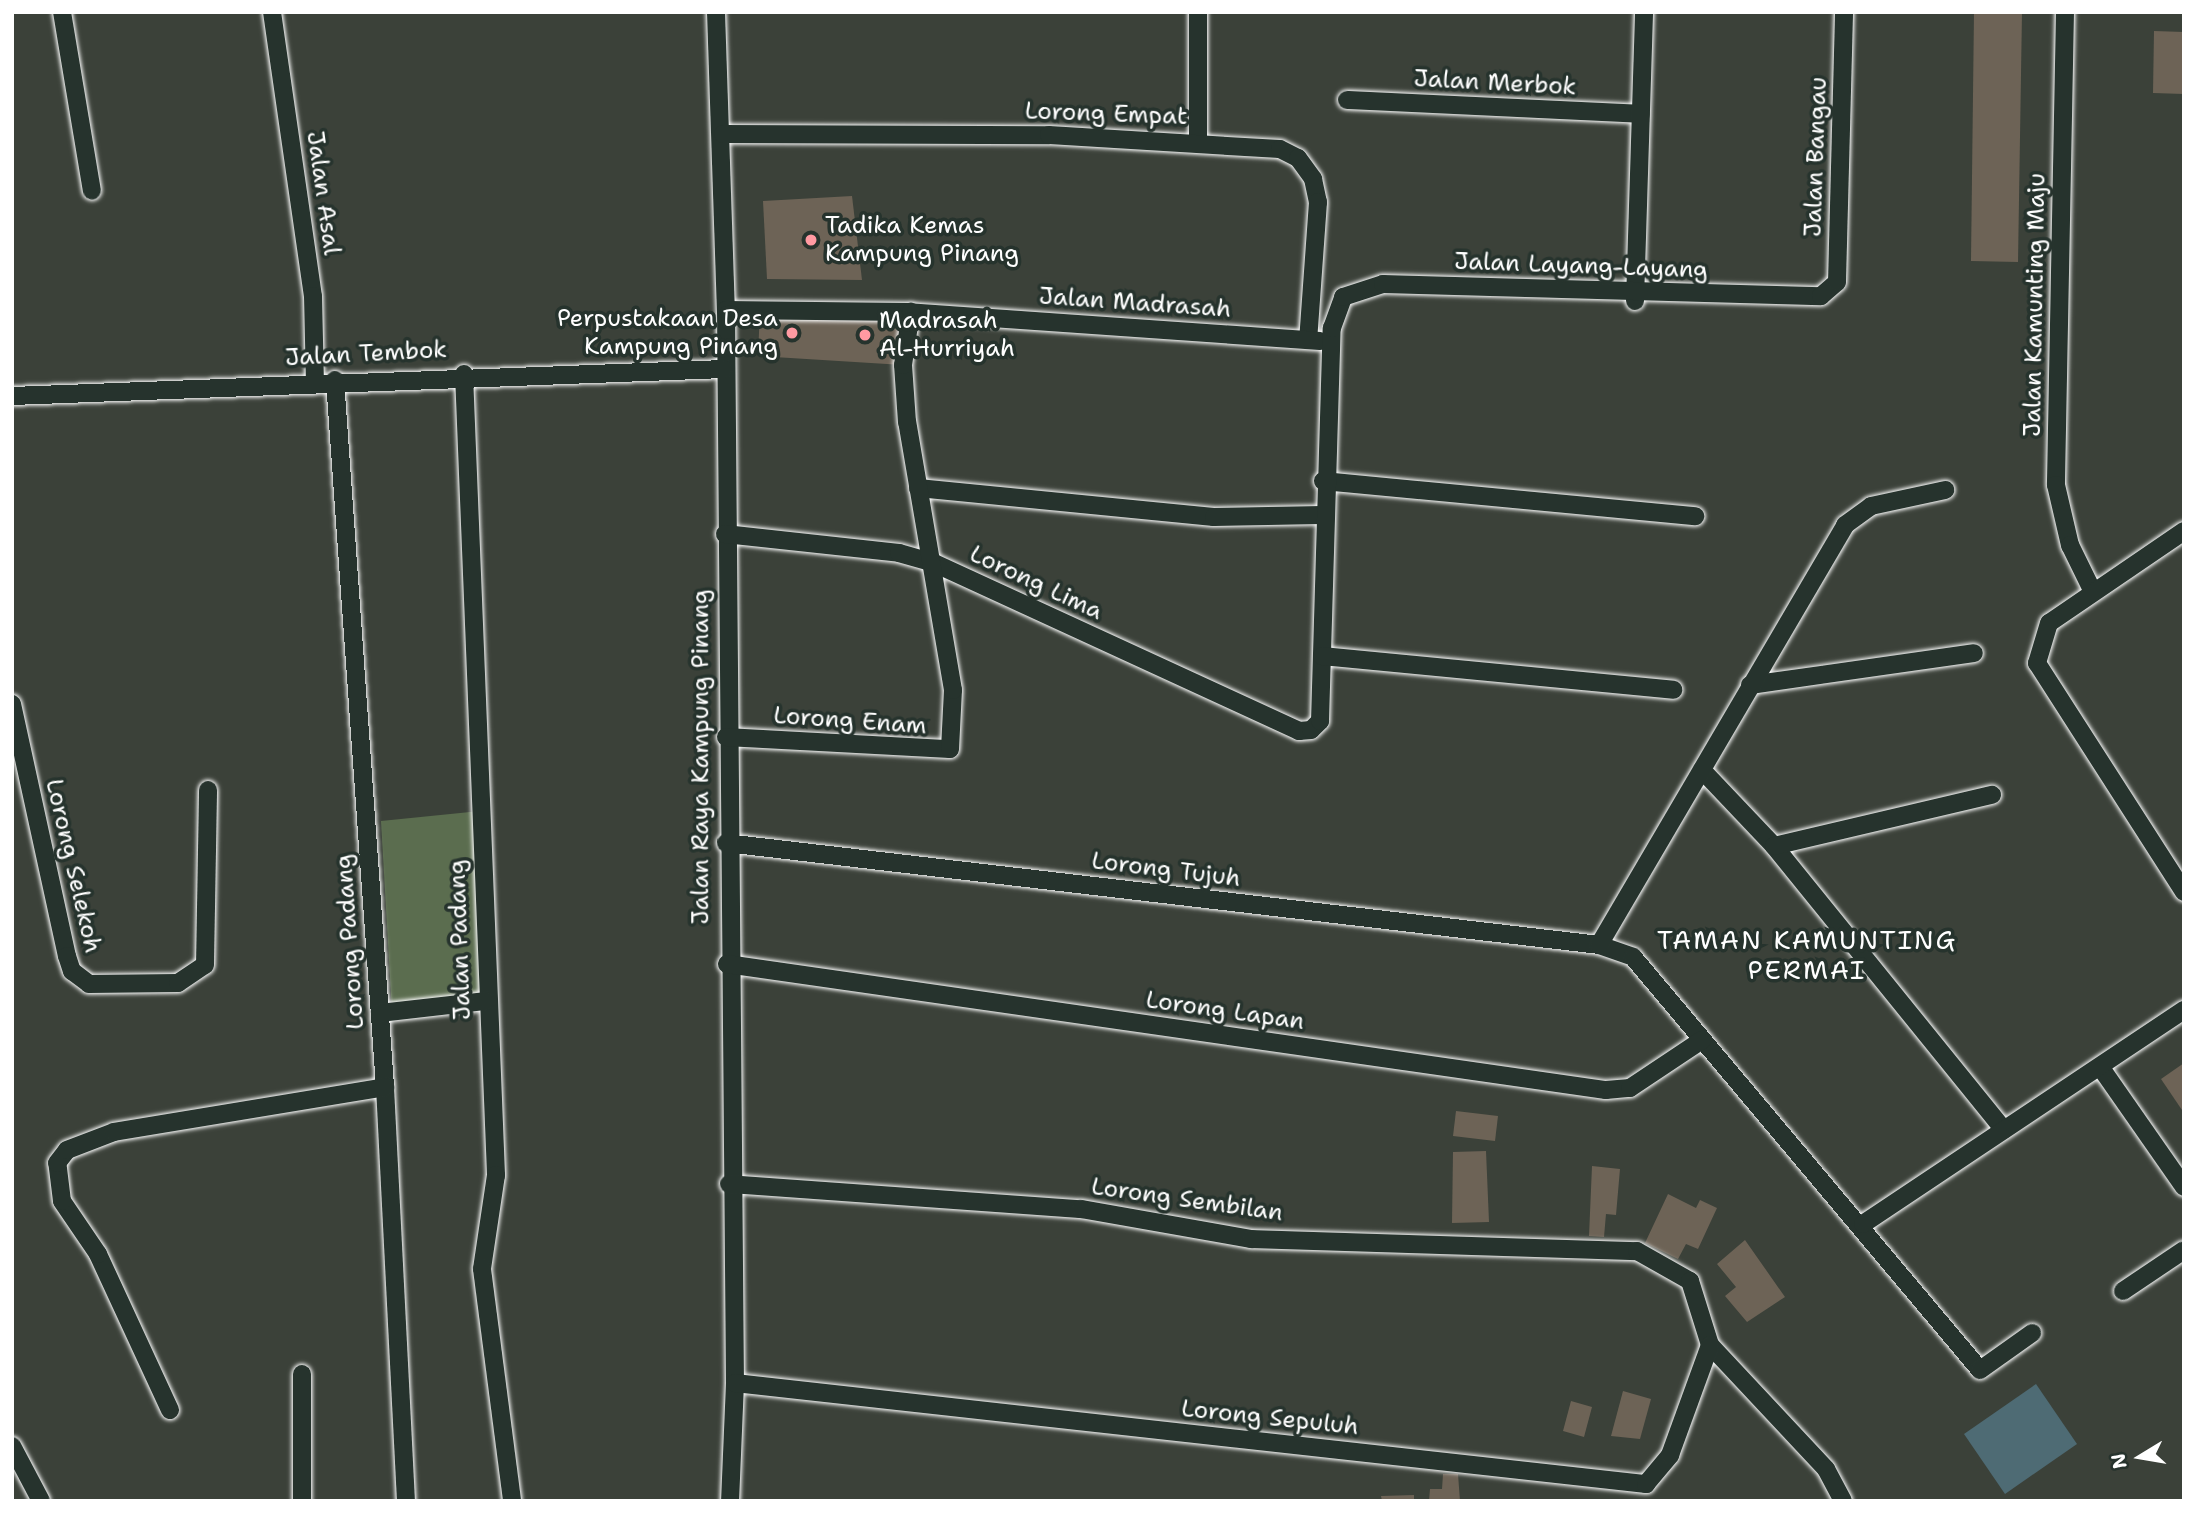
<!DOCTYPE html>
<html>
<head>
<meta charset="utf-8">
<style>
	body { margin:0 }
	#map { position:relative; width:2196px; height:1513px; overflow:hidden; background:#3b4139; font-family:"Shantell Sans",sans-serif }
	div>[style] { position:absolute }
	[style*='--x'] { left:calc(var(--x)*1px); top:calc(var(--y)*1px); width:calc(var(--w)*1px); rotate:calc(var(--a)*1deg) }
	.green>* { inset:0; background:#5b6d4f }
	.water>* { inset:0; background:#4e6b74 }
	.building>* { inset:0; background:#6d6356 }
	.roads { filter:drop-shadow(0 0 2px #fff) drop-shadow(0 0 2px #fff) }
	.minor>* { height:18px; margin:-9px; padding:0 9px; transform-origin:9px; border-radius:9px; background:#26332d }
	.dots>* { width:19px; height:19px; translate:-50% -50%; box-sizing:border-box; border:4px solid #26332d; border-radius:50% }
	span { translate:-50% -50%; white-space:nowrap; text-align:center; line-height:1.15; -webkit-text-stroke:7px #26332d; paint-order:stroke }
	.street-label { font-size:24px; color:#fff }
	.poi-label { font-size:24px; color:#fff }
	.left { translate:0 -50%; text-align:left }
	.right { translate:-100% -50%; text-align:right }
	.neighbourhood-label { font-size:26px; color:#fff; letter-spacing:2px }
	.frame { position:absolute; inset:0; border:14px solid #fff; pointer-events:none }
	.north { position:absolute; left:2105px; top:1422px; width:70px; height:70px; -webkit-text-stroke:5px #26332d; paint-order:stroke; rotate:259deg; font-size:19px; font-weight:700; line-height:28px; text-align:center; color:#fff }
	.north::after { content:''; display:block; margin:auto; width:24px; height:32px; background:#fff; clip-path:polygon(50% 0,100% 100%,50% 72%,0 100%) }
</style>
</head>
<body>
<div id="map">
	<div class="green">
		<div style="clip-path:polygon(480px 811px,486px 1001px,392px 1012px,381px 821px)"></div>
	</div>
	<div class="water">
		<div style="clip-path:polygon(2036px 1384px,2077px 1444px,2005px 1494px,1964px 1434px)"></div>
	</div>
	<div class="building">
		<div style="clip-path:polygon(1974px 12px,2022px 12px,2018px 262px,1971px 261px)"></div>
		<div style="clip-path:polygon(2154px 31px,2184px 32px,2184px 94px,2153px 93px)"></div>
		<div style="clip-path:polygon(852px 196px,862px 280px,767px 279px,763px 201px)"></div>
		<div style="clip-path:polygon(760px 309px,906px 312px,903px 365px,758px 356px)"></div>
		<div style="clip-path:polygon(2184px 1063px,2184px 1113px,2161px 1079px)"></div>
		<div style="clip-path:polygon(1456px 1111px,1498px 1116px,1495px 1141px,1453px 1136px)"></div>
		<div style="clip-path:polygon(1486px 1151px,1489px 1222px,1452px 1223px,1453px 1152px)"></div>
		<div style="clip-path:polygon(1592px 1166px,1620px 1169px,1616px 1215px,1606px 1214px,1604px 1237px,1589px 1236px)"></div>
		<div style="clip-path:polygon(1668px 1194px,1696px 1208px,1700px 1200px,1717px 1208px,1698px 1249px,1686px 1244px,1678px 1259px,1645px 1243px)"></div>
		<div style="clip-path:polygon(1745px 1240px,1785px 1297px,1747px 1322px,1725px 1296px,1736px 1287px,1717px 1264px)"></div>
		<div style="clip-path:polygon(1623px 1391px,1651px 1399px,1640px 1439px,1611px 1436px)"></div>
		<div style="clip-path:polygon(1571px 1401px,1592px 1407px,1584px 1437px,1563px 1431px)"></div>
		<div style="clip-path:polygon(1443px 1474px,1458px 1474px,1460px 1501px,1429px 1501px,1430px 1489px,1442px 1489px)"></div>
		<div style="clip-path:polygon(1414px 1495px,1414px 1501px,1382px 1501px,1381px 1496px)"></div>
	</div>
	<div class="roads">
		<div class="minor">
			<div style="--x:62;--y:12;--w:181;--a:80.5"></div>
			<div style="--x:272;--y:12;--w:287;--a:81.8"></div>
			<div style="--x:313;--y:296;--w:85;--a:88.7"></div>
			<div style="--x:716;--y:12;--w:298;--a:88.1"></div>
			<div style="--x:726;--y:310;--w:1073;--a:89.52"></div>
			<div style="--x:735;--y:1383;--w:118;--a:92.4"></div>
			<div style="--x:1198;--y:12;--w:131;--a:90"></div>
			<div style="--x:2065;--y:12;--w:473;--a:91.1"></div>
			<div style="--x:2056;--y:485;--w:62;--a:76.9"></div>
			<div style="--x:2070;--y:545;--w:52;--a:63.9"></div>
			<div style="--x:1347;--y:100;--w:294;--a:2.7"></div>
			<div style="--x:723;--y:134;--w:326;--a:0.2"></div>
			<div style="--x:1049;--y:135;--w:231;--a:3.5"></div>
			<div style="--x:1280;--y:149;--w:20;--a:27"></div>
			<div style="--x:1298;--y:158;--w:26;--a:54"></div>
			<div style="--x:1313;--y:179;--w:24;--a:78"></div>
			<div style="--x:1318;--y:202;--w:138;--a:94.1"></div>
			<div style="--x:1635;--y:301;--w:289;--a:-88.2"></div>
			<div style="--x:726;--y:310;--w:180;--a:0.6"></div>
			<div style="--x:906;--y:312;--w:415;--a:4"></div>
			<div style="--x:464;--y:374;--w:802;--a:87.71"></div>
			<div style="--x:496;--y:1175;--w:95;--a:98.5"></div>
			<div style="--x:482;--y:1269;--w:234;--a:82.6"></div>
			<div style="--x:335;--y:380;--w:709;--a:85.95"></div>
			<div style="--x:385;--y:1087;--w:415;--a:87.1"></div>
			<div style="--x:12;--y:396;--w:712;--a:-2.17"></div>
			<div style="--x:1323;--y:481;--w:374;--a:5.4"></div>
			<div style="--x:918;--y:488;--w:297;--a:5.6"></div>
			<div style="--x:1214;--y:517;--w:108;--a:-1.1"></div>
			<div style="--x:2184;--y:531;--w:163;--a:145.7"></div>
			<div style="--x:2049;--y:623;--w:42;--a:106.7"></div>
			<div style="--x:2037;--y:663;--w:272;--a:57.3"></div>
			<div style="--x:725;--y:534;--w:175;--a:6.2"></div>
			<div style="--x:899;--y:553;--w:36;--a:16"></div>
			<div style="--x:934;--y:563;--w:402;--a:24.7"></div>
			<div style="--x:1299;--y:731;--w:12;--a:-5"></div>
			<div style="--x:1311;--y:730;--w:13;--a:-45"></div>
			<div style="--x:1320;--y:721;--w:393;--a:-88.3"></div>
			<div style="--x:1332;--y:328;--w:33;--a:-70"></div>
			<div style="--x:1343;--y:297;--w:42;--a:-18"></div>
			<div style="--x:1383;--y:284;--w:438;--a:1.6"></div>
			<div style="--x:1821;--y:296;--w:21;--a:-41"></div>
			<div style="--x:1837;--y:282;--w:270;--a:-88.5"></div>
			<div style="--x:1322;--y:656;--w:353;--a:5.5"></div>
			<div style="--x:1750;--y:685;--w:226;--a:-8.1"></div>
			<div style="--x:12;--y:704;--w:258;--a:77.7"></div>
			<div style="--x:67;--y:956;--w:16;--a:72"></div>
			<div style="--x:72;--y:971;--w:21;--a:37"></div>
			<div style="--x:89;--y:984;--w:89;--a:-0.6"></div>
			<div style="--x:178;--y:983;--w:32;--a:-34"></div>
			<div style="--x:205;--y:965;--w:175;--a:-89"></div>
			<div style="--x:726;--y:737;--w:224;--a:3.1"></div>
			<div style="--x:950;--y:749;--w:59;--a:-87.1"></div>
			<div style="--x:953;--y:690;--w:272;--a:-99.7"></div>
			<div style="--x:907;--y:422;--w:57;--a:-94"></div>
			<div style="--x:903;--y:365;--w:54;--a:-81.4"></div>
			<div style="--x:1702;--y:770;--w:105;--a:46.5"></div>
			<div style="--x:1774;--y:846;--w:365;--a:51"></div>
			<div style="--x:726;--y:843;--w:879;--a:6.66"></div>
			<div style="--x:1599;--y:945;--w:36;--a:19"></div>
			<div style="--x:1633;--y:957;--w:539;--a:49.96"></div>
			<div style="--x:1980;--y:1370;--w:64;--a:-35.4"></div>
			<div style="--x:1774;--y:846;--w:224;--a:-13.2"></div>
			<div style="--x:1599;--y:945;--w:487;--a:-59.6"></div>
			<div style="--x:1845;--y:525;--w:32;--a:-36"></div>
			<div style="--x:1871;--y:506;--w:76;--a:-12.2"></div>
			<div style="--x:727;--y:964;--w:888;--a:8.16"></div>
			<div style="--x:1606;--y:1090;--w:24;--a:-5"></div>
			<div style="--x:1630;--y:1088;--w:87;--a:-33.7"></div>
			<div style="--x:380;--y:1013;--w:107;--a:-6.5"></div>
			<div style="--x:2101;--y:1068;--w:145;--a:55.1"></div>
			<div style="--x:729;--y:1184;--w:353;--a:4.1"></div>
			<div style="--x:1081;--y:1209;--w:173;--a:10"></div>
			<div style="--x:1251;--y:1239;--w:386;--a:1.8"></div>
			<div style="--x:1637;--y:1251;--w:61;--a:29.5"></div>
			<div style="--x:1690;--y:1281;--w:67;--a:72.6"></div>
			<div style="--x:1710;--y:1345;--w:170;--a:46.9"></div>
			<div style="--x:1826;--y:1469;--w:36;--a:62"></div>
			<div style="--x:1863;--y:1224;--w:386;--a:-33.7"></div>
			<div style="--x:2123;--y:1291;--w:73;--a:-33.9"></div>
			<div style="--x:735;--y:1383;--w:917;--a:6.33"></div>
			<div style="--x:1646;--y:1484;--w:38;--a:-50"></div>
			<div style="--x:1670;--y:1455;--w:117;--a:-70"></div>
			<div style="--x:170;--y:1410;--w:172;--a:-114.8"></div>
			<div style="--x:98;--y:1254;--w:64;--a:-124.2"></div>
			<div style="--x:62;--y:1201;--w:38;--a:-97"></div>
			<div style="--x:57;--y:1163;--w:16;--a:-52"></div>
			<div style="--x:67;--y:1150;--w:50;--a:-21"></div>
			<div style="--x:114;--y:1132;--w:275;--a:-9.4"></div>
			<div style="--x:12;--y:1446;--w:62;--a:62.2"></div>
			<div style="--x:302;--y:1501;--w:127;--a:-90"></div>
		</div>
	</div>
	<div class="dots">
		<div style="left:811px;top:240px;background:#ff9aa2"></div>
		<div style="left:792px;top:333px;background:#ff9aa2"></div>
		<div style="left:865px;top:335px;background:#ff9aa2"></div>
	</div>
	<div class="street-label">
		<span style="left:1495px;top:83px;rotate:3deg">Jalan Merbok</span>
		<span style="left:1106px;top:114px;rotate:2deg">Lorong Empat</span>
		<span style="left:1816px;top:157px;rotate:-88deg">Jalan Bangau</span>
		<span style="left:323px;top:193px;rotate:82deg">Jalan Asal</span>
		<span style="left:1581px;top:266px;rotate:2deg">Jalan Layang-Layang</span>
		<span style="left:1135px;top:303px;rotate:4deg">Jalan Madrasah</span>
		<span style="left:2035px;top:305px;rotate:-89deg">Jalan Kamunting Maju</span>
		<span style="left:366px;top:354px;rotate:-3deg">Jalan Tembok</span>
		<span style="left:1036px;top:583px;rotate:25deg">Lorong Lima</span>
		<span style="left:850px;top:721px;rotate:4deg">Lorong Enam</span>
		<span style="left:701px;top:757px;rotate:-90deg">Jalan Raya Kampung Pinang</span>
		<span style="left:73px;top:866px;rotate:77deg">Lorong Selekoh</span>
		<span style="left:1166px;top:870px;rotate:7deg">Lorong Tujuh</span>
		<span style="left:460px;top:940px;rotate:-92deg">Jalan Padang</span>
		<span style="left:350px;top:942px;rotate:-94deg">Lorong Padang</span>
		<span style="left:1225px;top:1011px;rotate:8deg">Lorong Lapan</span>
		<span style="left:1187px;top:1200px;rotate:8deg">Lorong Sembilan</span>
		<span style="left:1270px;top:1418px;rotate:6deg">Lorong Sepuluh</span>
	</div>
	<div class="poi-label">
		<span class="left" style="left:825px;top:240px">Tadika Kemas<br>Kampung Pinang</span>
		<span class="right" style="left:778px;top:333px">Perpustakaan Desa<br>Kampung Pinang</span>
		<span class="left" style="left:879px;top:335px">Madrasah<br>Al-Hurriyah</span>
	</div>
	<div class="neighbourhood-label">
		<span style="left:1807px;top:955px">TAMAN KAMUNTING<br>PERMAI</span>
	</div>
	<div class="frame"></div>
	<div class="north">N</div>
</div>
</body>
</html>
